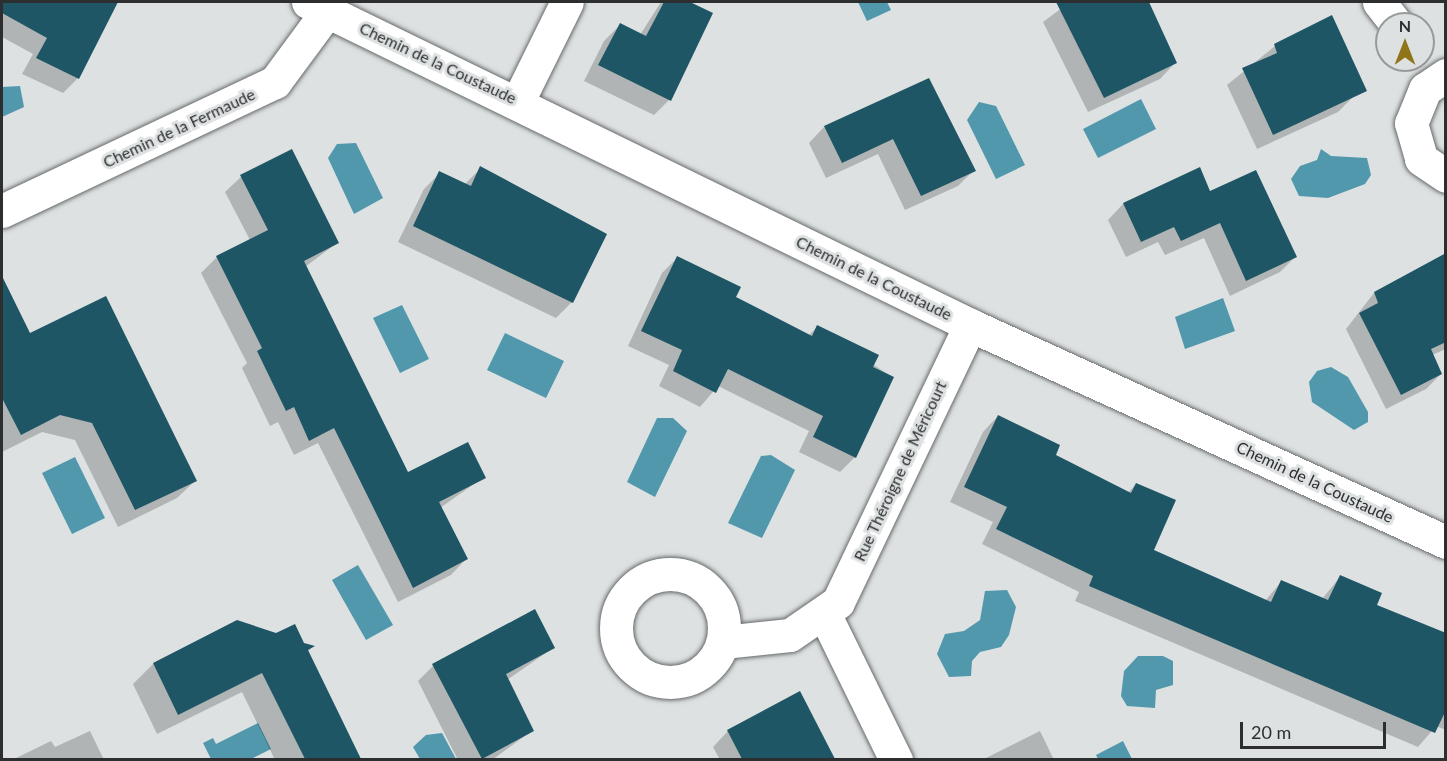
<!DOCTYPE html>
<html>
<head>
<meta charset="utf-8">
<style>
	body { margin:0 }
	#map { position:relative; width:1447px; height:761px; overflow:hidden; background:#dde1e2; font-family:Lato,sans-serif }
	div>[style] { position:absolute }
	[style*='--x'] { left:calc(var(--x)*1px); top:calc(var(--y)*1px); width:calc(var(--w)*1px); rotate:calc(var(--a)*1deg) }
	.water>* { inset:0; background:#5198ad }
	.shadow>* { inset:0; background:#0003 }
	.building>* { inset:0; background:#1e5665 }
	.roads { filter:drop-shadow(0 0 2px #676a6b) drop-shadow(0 0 2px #676a6b) }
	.minor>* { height:33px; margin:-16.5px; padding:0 16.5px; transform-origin:16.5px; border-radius:16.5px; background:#fff }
	.minor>.ring { margin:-16.5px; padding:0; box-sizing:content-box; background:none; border:33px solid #fff; border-radius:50% }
	span { translate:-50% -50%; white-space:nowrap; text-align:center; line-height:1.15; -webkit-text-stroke:6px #dde1e2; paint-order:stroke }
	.street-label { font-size:16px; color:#2d2e2f }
	.frame { position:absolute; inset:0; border:3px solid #2d2e2f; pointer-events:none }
	.north { position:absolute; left:1375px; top:12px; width:60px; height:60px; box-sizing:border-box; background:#dde1e2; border:2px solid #97999a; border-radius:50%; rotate:0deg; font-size:16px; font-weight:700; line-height:24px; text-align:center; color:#2d2e2f }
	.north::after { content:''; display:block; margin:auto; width:21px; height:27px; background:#8f7419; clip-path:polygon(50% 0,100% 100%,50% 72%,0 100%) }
	.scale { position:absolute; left:1240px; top:722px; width:146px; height:27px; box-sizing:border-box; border:3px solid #2d2e2f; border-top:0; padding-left:8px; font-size:18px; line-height:21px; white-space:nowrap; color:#2d2e2f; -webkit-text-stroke:4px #dde1e2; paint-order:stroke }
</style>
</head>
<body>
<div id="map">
	<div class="water">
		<div style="clip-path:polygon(858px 2px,887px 2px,891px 10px,867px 21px)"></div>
		<div style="clip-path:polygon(20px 86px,24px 107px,2px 117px,2px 87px)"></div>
		<div style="clip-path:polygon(1141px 99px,1156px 129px,1098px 158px,1083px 129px)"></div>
		<div style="clip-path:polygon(979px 102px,996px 106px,1025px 165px,996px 179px,967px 120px)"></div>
		<div style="clip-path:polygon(356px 143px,383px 198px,354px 214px,328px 158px,337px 144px)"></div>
		<div style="clip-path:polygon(1321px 149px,1331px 156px,1367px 158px,1371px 175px,1365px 184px,1328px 198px,1299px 196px,1291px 179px,1300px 166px,1317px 160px)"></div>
		<div style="clip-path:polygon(1223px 298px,1235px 331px,1185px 349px,1175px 317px)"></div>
		<div style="clip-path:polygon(402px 305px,429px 359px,400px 373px,373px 318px)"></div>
		<div style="clip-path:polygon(505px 333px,564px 361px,546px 398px,487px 370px)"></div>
		<div style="clip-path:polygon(1331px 367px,1348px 377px,1368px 412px,1368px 422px,1354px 430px,1312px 402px,1309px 382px,1317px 371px)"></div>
		<div style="clip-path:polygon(657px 418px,673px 418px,687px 431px,655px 497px,627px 482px)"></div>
		<div style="clip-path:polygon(771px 455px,795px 470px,762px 538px,728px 523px,761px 456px)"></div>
		<div style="clip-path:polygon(75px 457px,105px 518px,72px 534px,42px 473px)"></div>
		<div style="clip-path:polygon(358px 565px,393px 625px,366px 640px,332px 580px)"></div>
		<div style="clip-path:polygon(1007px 590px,1016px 607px,1009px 635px,1001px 647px,980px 652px,972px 661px,971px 676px,949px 677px,937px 654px,945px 634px,964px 631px,980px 620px,985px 591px)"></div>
		<div style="clip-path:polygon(1138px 656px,1163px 656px,1173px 661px,1173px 685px,1156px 690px,1155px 708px,1127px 706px,1121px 696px,1124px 671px)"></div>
		<div style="clip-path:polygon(258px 723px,271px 749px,251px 759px,211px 759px,203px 743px,213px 738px,216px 744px)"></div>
		<div style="clip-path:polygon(442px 733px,456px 759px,420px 759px,413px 747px,426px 735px)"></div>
		<div style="clip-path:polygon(1123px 741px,1132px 759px,1098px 759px,1096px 755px)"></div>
	</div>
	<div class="shadow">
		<div style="clip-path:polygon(2px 2px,116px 2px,78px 78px,63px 93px,22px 74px,33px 54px,2px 37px)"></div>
		<div style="clip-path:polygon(661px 2px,686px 2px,711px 14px,669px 100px,654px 115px,584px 81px,604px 41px,620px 25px,640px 35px)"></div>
		<div style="clip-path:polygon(1070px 2px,1146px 2px,1175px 63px,1160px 79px,1088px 112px,1043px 22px)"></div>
		<div style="clip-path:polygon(1318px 24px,1354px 96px,1338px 112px,1257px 149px,1227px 85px,1275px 46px)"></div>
		<div style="clip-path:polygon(929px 80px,974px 170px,958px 186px,905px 210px,878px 154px,826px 178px,809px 143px,824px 127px)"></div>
		<div style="clip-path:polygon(481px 168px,572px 302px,556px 318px,398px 242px,424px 189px,440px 173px,464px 185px)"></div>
		<div style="clip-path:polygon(1199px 169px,1209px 193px,1295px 257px,1280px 272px,1230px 296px,1204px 238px,1165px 255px,1158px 242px,1126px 257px,1108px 220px,1123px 204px)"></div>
		<div style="clip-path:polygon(241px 177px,337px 243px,305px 267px,407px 474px,484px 477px,440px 508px,466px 559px,451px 575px,398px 602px,318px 443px,294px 455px,278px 422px,270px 426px,242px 368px,247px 363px,201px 273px,217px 257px,250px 240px,225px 192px)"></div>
		<div style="clip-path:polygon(677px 258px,734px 298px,808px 336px,817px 327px,892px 377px,855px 457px,840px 472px,799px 452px,809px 431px,718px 386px,700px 407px,659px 386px,669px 365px,628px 346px,662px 273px)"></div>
		<div style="clip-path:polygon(1446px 281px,1446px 349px,1432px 355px,1441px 374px,1426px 389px,1386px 409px,1346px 329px,1374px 293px)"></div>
		<div style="clip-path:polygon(19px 315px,29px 335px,195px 481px,177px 498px,118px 527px,75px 440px,42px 432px,2px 452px,2px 324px)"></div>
		<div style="clip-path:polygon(998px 416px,1054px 456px,1128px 493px,1136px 484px,1152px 550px,1265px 601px,1282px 581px,1322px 599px,1340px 577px,1375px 606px,1446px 635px,1446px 730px,1436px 726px,1418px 747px,1075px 601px,1079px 592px,982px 544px,993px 522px,950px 502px,983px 432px)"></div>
		<div style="clip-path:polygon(237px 622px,312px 647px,307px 652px,360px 760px,275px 760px,242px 692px,157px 734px,133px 684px,153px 664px)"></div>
		<div style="clip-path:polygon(553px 648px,507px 680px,533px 730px,492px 760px,458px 760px,418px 681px,433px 666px)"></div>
		<div style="clip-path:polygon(90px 731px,104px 760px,12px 760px,51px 741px,55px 747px)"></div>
		<div style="clip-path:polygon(728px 731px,821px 756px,822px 760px,720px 760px,713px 747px)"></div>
		<div style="clip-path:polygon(1040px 731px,1054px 760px,982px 760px)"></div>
	</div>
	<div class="building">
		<div style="clip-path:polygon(2px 2px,118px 2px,79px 79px,36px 58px,47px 38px,2px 13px)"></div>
		<div style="clip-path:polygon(664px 2px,690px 2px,713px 13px,671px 101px,598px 65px,620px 23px,646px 36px)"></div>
		<div style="clip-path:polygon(1056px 2px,1149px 2px,1177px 63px,1104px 98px)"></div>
		<div style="clip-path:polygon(1332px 15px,1367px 91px,1273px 135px,1242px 68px,1277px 53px,1274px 44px)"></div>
		<div style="clip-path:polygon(929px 78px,976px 171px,921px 196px,893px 139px,842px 163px,824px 126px)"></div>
		<div style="clip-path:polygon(292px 149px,339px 243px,304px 261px,408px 472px,468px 442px,486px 478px,439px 502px,468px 559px,413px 588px,334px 428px,309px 441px,294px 407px,286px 411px,257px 351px,262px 348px,216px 256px,268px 230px,240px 175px)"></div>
		<div style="clip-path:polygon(480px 166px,607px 234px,573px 303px,413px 226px,439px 171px,471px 186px)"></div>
		<div style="clip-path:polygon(1200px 167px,1210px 191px,1256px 170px,1297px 257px,1246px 281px,1220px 223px,1181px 241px,1174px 227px,1141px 242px,1123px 203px)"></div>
		<div style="clip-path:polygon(1446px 253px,1446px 342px,1431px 349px,1442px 374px,1401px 395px,1359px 313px,1378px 303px,1374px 292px)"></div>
		<div style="clip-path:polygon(677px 256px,741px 287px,736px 297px,812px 336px,817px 325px,879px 355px,873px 367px,894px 377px,856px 458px,813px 437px,823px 416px,728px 369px,716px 393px,673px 371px,682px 350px,641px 331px)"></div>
		<div style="clip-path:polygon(2px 276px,30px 333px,106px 296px,197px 481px,135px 510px,92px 423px,60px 415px,21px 435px,2px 398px)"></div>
		<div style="clip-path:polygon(998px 415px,1060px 445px,1056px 455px,1131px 493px,1136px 483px,1176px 500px,1154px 550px,1271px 602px,1281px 580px,1328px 600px,1340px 575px,1382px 593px,1377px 605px,1446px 633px,1446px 710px,1435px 733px,1089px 586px,1093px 576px,996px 529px,1007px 507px,964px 487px)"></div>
		<div style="clip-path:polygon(535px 609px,555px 648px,506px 674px,534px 731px,482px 759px,432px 664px)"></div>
		<div style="clip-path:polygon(237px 620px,276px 633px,295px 624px,304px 643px,315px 646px,308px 650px,361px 759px,305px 759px,262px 673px,178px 715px,153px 663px)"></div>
		<div style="clip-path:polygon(800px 691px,835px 759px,742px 759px,727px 730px)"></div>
	</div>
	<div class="roads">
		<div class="minor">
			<div style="--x:308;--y:2;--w:737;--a:26.01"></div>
			<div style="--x:970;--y:325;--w:523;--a:24.51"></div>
			<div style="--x:1379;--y:2;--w:28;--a:52"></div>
			<div style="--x:1446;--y:75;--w:25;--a:146"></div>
			<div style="--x:1425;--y:89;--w:37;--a:112"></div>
			<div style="--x:1411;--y:123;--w:37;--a:74"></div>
			<div style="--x:1421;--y:159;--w:30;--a:34"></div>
			<div style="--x:518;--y:101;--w:110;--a:-63.7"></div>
			<div style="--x:2;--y:211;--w:302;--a:-25.3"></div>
			<div style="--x:275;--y:82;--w:89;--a:-53.6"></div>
			<div class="ring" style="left:616px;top:574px;width:75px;height:75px"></div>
			<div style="--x:824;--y:613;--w:164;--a:63.9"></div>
			<div style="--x:723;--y:642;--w:67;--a:-6"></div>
			<div style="--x:790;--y:635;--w:58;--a:-34.5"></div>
			<div style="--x:838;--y:602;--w:307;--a:-64.5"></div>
		</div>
	</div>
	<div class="street-label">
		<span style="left:438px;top:63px;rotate:25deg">Chemin de la Coustaude</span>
		<span style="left:179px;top:128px;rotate:-25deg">Chemin de la Fermaude</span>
		<span style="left:874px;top:278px;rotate:26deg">Chemin de la Coustaude</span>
		<span style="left:900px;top:471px;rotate:-65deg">Rue Théroigne de Méricourt</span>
		<span style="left:1315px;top:482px;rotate:25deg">Chemin de la Coustaude</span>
	</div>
	<div class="frame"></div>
	<div class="north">N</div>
	<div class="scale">20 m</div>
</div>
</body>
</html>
